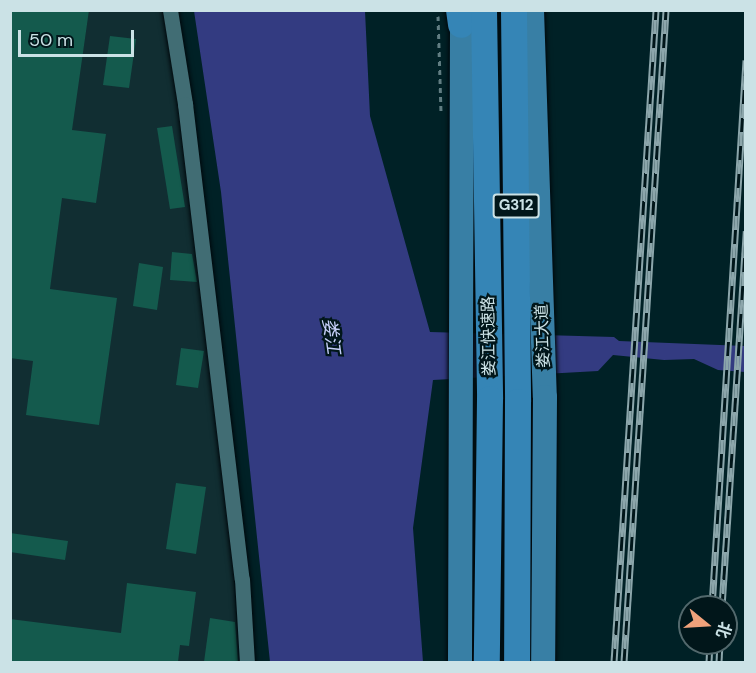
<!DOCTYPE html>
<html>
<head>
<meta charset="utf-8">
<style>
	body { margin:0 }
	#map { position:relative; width:756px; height:673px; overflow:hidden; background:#002126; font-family:"DM Sans","Noto Sans SC",sans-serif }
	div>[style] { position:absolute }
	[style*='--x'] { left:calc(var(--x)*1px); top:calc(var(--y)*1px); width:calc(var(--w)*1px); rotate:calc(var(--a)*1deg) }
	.built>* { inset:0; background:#112e32 }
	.water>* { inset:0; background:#333b81 }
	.building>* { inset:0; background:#145a4d }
	.path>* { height:3px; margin-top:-1.5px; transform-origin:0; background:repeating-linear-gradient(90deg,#617d82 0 4.5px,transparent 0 9px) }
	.roads { filter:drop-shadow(0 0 2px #00090d) drop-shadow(0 0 2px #00090d) }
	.minor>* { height:15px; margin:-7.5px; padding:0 7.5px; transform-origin:7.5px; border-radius:7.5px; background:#416d74 }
	.primary>* { height:24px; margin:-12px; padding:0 12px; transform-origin:12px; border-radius:12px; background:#387fa5 }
	.trunk>* { height:26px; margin:-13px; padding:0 13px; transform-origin:13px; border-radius:13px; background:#3585b6 }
	.rail>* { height:7px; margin-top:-3.5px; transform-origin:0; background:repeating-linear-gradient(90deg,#01161a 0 14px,#8ca6ab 0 28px); box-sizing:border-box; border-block:2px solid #8ca6ab }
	span { translate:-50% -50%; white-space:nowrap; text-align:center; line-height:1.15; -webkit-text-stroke:4.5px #01161a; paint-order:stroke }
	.shield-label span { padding:2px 4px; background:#01161a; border:2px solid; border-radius:4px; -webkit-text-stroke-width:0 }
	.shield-label { font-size:15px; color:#cbe2e6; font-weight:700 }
	.street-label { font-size:16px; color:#cbe2e6 }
	.water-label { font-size:18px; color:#c5cff8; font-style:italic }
	.frame { position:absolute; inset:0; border:12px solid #cbe2e6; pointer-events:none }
	.north { position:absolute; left:678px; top:595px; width:60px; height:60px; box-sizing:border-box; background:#01161a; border:2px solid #52686c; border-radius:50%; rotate:108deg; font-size:16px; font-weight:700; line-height:24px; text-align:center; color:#cbe2e6 }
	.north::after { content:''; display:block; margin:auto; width:21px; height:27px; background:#f1a27b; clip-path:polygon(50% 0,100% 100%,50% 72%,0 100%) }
	.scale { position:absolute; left:18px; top:30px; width:116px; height:27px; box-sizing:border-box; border:3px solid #cbe2e6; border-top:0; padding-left:8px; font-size:18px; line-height:21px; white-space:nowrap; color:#cbe2e6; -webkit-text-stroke:4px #01161a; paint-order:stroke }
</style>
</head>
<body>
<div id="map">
	<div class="built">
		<div style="clip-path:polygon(10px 11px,164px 11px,175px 82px,232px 549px,239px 662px,11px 662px)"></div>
	</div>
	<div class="water">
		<div style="clip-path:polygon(194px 11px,365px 11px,370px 116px,430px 332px,614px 337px,619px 341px,745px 346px,745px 372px,718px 370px,694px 359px,664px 360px,613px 355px,598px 371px,433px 380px,413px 528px,423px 662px,270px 662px,221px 192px)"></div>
	</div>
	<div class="building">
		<div style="clip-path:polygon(10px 10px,89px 10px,72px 130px,106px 134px,96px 203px,62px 198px,50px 289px,117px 298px,99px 425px,26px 415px,33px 361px,10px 358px)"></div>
		<div style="clip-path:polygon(110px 36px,136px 39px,129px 88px,103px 85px)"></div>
		<div style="clip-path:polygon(172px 126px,185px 207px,170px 209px,157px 128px)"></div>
		<div style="clip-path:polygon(172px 252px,192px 254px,197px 282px,170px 280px)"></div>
		<div style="clip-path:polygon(139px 263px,163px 267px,157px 310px,133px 306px)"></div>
		<div style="clip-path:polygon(181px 348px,204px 351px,198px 388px,176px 385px)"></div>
		<div style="clip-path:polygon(176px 483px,206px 487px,196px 554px,166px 549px)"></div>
		<div style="clip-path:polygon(10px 533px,68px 541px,65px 560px,10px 552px)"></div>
		<div style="clip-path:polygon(127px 583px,196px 592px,189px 646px,180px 645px,178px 662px,10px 662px,10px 619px,121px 633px)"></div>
		<div style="clip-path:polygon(210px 618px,235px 622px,238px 662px,204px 662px)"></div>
	</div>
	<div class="path">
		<div style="--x:438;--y:16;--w:96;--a:88.2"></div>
	</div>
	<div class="roads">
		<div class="minor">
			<div style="--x:170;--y:10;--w:95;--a:80.9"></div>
			<div style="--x:185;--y:104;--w:478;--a:83.2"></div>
			<div style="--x:242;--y:579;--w:83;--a:86.6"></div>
		</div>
		<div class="primary">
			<div style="--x:532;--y:10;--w:387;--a:88.1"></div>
			<div style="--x:545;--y:397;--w:265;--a:90.4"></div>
			<div style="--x:460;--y:662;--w:652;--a:-89.82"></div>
		</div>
		<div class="trunk">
			<div style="--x:459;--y:10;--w:15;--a:82"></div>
			<div style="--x:484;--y:10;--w:389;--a:89.1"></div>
			<div style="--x:490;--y:399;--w:263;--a:90.7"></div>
			<div style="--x:514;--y:10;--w:392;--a:89.4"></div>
			<div style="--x:518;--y:402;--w:260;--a:90.2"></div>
		</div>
	</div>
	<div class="rail">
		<div style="--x:712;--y:607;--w:548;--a:-86.44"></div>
		<div style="--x:722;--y:607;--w:377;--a:-86.3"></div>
		<div style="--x:614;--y:662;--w:653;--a:-86.31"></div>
		<div style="--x:624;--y:662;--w:653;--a:-86.31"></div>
		<div style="--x:709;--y:662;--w:19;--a:-87"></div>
		<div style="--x:719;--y:662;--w:19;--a:-87"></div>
	</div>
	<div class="shield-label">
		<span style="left:516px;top:206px">G312</span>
	</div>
	<div class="street-label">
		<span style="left:489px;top:336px;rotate:-91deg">娄江快速路</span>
		<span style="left:543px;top:336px;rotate:-92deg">娄江大道</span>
	</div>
	<div class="water-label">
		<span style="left:331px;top:336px;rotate:82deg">娄江</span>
	</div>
	<div class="frame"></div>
	<div class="north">北</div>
	<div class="scale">50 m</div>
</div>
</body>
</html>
